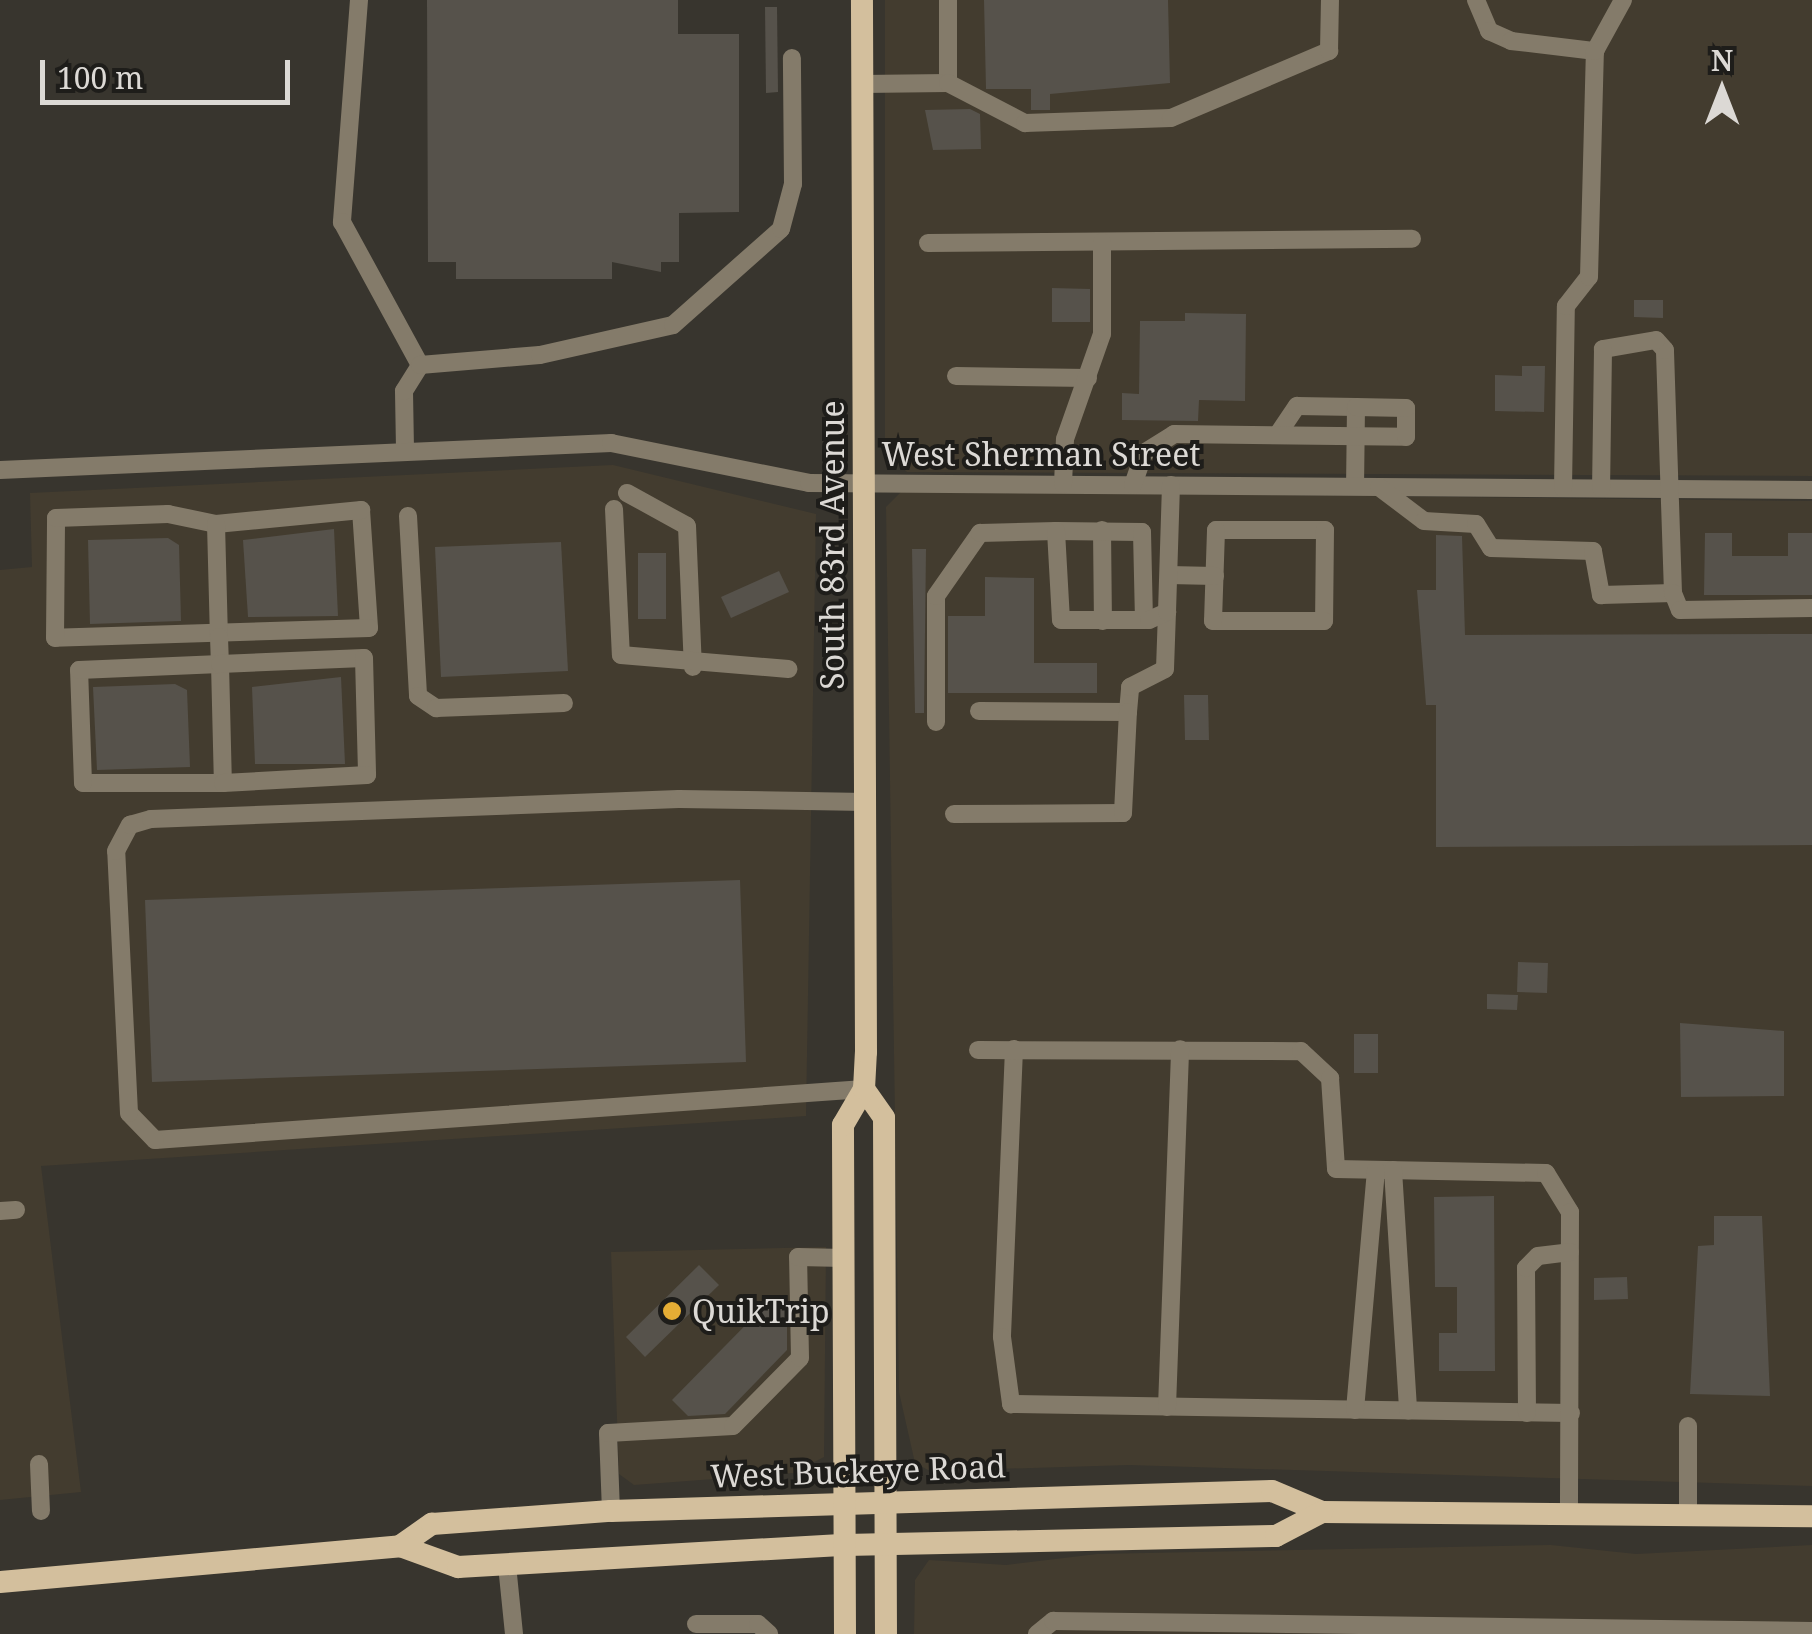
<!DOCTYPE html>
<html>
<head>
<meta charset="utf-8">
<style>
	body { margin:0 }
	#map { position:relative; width:1812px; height:1634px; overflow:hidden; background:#38352e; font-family:"Noto Serif",serif }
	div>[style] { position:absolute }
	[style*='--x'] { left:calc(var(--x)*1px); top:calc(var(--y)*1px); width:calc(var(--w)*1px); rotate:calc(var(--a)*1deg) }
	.built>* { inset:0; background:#433c2f }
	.building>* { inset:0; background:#56524b }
	.minor>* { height:18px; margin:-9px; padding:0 9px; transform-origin:9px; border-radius:9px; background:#847b6a }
	.major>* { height:22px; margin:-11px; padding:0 11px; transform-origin:11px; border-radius:11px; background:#d3bf9d }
	.dots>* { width:28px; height:28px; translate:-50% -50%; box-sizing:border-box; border:5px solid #1e1d1a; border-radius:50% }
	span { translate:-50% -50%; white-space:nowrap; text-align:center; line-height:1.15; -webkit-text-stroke:8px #1e1d1a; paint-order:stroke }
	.street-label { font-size:32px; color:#dcd9d5 }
	.poi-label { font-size:32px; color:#dcd9d5 }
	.left { translate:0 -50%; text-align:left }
	.north { position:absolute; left:1672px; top:40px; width:100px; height:100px; -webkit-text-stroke:8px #1e1d1a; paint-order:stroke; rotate:0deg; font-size:28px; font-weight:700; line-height:40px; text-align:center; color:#dcd9d5 }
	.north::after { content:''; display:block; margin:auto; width:35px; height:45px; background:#dcd9d5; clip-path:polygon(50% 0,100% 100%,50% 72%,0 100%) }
	.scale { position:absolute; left:40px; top:60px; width:250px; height:45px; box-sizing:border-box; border:5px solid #dcd9d5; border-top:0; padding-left:12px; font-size:30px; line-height:35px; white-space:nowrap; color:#dcd9d5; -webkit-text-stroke:8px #1e1d1a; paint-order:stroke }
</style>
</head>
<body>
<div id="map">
	<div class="built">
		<div style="clip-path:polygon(885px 0,1812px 0,1812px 476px,907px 472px,885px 451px)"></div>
		<div style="clip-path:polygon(613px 465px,816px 514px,806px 1116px,41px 1166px,81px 1492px,0 1500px,0 570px,32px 567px,30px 493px)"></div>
		<div style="clip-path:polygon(902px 491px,1812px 501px,1812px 1486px,1129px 1465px,930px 1471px,915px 1463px,899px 1392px,886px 507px)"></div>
		<div style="clip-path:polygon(826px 1247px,824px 1457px,793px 1473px,634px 1485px,619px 1474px,611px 1252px)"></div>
		<div style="clip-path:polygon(1551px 1545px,1636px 1554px,1812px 1545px,1812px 1634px,914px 1634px,915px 1580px,929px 1560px,1006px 1565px,1097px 1554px)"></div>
	</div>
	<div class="building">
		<div style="clip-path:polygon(427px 0,678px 0,678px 34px,739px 34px,739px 212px,679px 213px,679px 262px,661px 262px,661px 272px,612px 262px,612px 279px,456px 279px,456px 262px,428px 262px)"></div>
		<div style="clip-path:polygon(984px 0,1168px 0,1170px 83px,1050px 94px,1050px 110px,1031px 110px,1031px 89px,986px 89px)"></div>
		<div style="clip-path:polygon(765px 7px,777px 7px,778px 92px,766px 93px)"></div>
		<div style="clip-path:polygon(970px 109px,980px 114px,981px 149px,933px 150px,925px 110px)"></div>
		<div style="clip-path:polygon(1052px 288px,1090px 289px,1090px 322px,1052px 322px)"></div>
		<div style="clip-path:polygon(1634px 300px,1663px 300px,1663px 318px,1634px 317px)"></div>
		<div style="clip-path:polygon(1185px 313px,1246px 314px,1245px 401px,1199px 400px,1198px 421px,1122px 420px,1122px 393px,1139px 394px,1140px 321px,1185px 321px)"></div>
		<div style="clip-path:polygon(1522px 366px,1545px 366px,1544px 412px,1495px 411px,1495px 375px,1522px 376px)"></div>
		<div style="clip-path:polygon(334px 529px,338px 616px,248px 617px,243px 540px)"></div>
		<div style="clip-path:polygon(1705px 533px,1732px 533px,1732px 556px,1788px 556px,1788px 533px,1812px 533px,1812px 595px,1704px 595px)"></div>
		<div style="clip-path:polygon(1436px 535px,1462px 536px,1465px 635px,1812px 634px,1812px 845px,1436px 847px,1436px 705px,1426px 705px,1417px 590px,1436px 590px)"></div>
		<div style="clip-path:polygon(168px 538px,179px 545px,181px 621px,90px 624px,88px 540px)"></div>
		<div style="clip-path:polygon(561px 542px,568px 671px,441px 677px,435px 547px)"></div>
		<div style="clip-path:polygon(912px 549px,926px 549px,924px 713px,915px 713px)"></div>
		<div style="clip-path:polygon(638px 553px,666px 553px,666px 619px,638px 619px)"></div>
		<div style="clip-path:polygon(779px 571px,789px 592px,731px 618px,721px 597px)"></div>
		<div style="clip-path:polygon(985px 577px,1034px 578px,1034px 663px,1097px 663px,1097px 693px,948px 693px,948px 616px,985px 616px)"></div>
		<div style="clip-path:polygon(341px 677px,345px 764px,255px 764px,252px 687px)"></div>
		<div style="clip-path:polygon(175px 684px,187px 690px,190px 767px,97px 770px,93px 687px)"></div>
		<div style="clip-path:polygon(1184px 695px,1208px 695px,1209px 740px,1185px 740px)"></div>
		<div style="clip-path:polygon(740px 880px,746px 1062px,152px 1082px,145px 900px)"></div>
		<div style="clip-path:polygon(1518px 962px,1548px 963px,1547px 993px,1517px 992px)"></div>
		<div style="clip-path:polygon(1487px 994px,1518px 995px,1517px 1010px,1487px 1009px)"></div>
		<div style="clip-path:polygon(1680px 1023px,1784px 1031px,1784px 1096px,1681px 1097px)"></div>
		<div style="clip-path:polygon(1354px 1034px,1378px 1034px,1378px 1073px,1354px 1073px)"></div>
		<div style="clip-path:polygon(1494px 1196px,1495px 1371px,1439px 1371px,1439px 1333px,1457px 1333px,1457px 1287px,1435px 1287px,1434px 1197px)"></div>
		<div style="clip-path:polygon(1714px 1216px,1762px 1216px,1770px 1396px,1690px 1394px,1698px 1246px,1714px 1245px)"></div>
		<div style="clip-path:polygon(699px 1265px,719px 1285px,645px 1357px,626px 1337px)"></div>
		<div style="clip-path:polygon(1627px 1277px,1628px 1299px,1594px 1300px,1594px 1278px)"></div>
		<div style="clip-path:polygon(773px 1297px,787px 1311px,787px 1350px,725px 1414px,688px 1416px,672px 1400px)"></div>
	</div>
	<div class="minor">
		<div style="--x:359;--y:0;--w:223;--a:94.4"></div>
		<div style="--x:342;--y:222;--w:163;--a:61.4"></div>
		<div style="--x:1476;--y:0;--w:34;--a:67"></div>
		<div style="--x:1489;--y:31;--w:24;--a:24"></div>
		<div style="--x:1511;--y:41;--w:85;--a:6.8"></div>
		<div style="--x:948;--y:83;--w:83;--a:-90"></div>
		<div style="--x:862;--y:84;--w:86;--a:-0.7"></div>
		<div style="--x:948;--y:83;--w:87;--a:27.5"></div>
		<div style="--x:1025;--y:123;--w:146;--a:-2"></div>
		<div style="--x:1171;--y:118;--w:172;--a:-23"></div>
		<div style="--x:1329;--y:51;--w:51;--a:-88.9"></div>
		<div style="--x:928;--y:243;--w:484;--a:-0.5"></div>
		<div style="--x:956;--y:376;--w:132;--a:0.9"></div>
		<div style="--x:1278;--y:434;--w:34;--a:-56"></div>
		<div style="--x:1297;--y:406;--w:59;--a:1"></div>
		<div style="--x:1356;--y:407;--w:79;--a:90.7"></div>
		<div style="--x:405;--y:449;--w:58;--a:-91"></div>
		<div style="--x:404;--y:391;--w:31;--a:-58"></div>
		<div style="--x:420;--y:365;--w:120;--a:-4.8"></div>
		<div style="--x:540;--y:355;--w:136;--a:-12.7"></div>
		<div style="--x:673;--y:325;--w:144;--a:-41.6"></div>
		<div style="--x:781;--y:229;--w:47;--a:-75.1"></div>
		<div style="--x:793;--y:184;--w:126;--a:-90.5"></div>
		<div style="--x:0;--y:470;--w:612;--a:-2.53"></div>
		<div style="--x:611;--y:443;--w:202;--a:11.4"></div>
		<div style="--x:809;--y:483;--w:1003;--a:0.4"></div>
		<div style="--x:1063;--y:484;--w:45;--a:-87.5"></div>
		<div style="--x:1065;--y:439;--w:111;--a:-70.6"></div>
		<div style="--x:1102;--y:334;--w:92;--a:-90"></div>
		<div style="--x:1133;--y:485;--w:34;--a:-71"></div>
		<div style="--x:1144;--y:453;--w:36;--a:-32"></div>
		<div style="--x:1174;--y:434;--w:232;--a:0.7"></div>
		<div style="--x:1406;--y:437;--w:29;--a:-90"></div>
		<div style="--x:1406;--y:408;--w:50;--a:-178.9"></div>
		<div style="--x:1379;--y:487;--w:56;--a:37.1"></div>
		<div style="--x:1424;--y:521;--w:52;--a:3.3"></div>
		<div style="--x:1476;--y:524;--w:28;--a:58"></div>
		<div style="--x:1491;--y:548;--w:102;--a:1.7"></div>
		<div style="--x:1593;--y:551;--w:45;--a:79.7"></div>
		<div style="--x:1601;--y:595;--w:72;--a:-1.6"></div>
		<div style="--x:1673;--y:593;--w:243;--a:-91.9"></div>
		<div style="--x:1665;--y:350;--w:13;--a:-132"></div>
		<div style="--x:1656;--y:340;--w:54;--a:170.4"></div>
		<div style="--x:1603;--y:349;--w:139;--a:90.8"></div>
		<div style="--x:1563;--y:488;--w:182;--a:-89.1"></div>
		<div style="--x:1566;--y:306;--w:37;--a:-52"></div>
		<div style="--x:1589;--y:277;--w:226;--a:-88.5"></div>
		<div style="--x:1595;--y:51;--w:58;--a:-61.2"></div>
		<div style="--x:627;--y:493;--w:68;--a:28.8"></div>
		<div style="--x:687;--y:526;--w:141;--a:87.6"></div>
		<div style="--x:614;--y:509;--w:146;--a:87.3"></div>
		<div style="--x:621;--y:655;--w:168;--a:4.8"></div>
		<div style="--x:361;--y:510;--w:118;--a:86.1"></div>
		<div style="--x:369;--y:628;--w:314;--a:178.2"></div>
		<div style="--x:55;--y:638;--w:120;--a:-89.5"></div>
		<div style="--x:56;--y:518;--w:112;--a:-2"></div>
		<div style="--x:168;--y:514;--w:49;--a:11.8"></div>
		<div style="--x:216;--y:524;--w:146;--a:-5.5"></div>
		<div style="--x:408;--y:516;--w:180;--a:86.8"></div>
		<div style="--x:418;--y:696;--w:22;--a:34"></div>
		<div style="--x:436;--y:708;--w:128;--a:-2.2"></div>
		<div style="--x:216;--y:524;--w:113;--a:88.5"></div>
		<div style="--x:219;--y:637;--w:27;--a:88"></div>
		<div style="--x:220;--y:664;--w:119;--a:88.6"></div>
		<div style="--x:223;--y:783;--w:140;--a:180"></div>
		<div style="--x:83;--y:783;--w:113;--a:-92"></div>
		<div style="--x:79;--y:670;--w:141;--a:-2.4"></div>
		<div style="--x:220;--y:664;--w:144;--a:-2.4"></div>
		<div style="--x:364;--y:658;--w:117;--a:88.5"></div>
		<div style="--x:367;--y:775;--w:144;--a:176.8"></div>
		<div style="--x:1102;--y:530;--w:91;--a:89.4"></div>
		<div style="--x:1216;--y:530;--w:109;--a:0"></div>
		<div style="--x:1325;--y:530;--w:91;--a:90.6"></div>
		<div style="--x:1324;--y:621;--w:111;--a:180"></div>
		<div style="--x:1213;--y:621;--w:91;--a:-88.1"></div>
		<div style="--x:1056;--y:531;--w:86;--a:0.7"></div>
		<div style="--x:1142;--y:532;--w:88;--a:88.7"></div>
		<div style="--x:1169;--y:575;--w:46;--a:1.2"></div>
		<div style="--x:1673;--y:593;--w:18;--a:68"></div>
		<div style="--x:1680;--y:610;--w:132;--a:-0.9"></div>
		<div style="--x:979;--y:711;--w:149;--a:0.4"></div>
		<div style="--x:1128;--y:712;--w:25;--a:-85"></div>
		<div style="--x:1130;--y:687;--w:39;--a:-27"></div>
		<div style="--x:1165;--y:669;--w:57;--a:-88"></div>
		<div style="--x:936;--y:722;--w:126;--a:-90"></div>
		<div style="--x:936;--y:596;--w:77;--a:-55.1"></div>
		<div style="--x:980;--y:533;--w:76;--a:-1.5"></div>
		<div style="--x:1056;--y:531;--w:89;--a:86.8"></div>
		<div style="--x:1061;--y:620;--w:88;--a:0"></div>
		<div style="--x:1149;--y:620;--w:20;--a:-24"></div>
		<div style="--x:1167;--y:612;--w:127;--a:-88.2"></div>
		<div style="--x:954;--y:814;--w:169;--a:-0.3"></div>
		<div style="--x:1123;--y:813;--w:101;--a:-87.2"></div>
		<div style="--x:1014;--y:1049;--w:288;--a:92.4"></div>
		<div style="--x:1002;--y:1337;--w:68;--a:82.3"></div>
		<div style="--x:1011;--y:1404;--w:560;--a:0.92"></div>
		<div style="--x:978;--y:1050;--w:323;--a:0.2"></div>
		<div style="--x:1301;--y:1051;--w:40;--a:43"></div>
		<div style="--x:1330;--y:1078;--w:91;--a:86.2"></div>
		<div style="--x:1336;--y:1169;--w:210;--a:1.1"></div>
		<div style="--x:1546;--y:1173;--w:46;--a:58.4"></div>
		<div style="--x:1570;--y:1212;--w:302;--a:90.2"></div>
		<div style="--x:864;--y:1089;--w:711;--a:175.89"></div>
		<div style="--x:155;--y:1140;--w:37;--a:-134"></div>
		<div style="--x:129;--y:1113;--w:262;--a:-92.8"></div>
		<div style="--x:116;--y:851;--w:30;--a:-62"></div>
		<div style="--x:130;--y:825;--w:22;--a:-16"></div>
		<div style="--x:151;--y:819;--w:528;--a:-2.17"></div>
		<div style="--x:679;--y:799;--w:187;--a:0.9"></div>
		<div style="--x:1393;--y:1170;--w:241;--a:86.4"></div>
		<div style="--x:0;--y:1211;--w:16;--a:-4"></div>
		<div style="--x:1167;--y:1407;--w:358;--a:-87.9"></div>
		<div style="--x:1355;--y:1410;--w:241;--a:-85"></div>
		<div style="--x:1527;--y:1413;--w:145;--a:-90.4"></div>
		<div style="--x:1526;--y:1268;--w:17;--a:-45"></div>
		<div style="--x:1538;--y:1256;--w:32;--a:-7"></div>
		<div style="--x:1688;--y:1426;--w:89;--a:90"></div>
		<div style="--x:39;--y:1464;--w:47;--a:87.6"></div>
		<div style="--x:611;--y:1511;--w:78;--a:-92.2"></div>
		<div style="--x:608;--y:1433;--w:125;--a:-3.2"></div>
		<div style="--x:733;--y:1426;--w:95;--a:-45.4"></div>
		<div style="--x:800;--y:1358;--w:101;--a:-91.1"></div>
		<div style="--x:798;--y:1257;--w:46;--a:1.2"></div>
		<div style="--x:507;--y:1565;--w:69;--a:84.2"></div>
		<div style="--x:696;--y:1624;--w:62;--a:0"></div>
		<div style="--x:758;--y:1624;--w:15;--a:42"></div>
		<div style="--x:1037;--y:1634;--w:21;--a:-39"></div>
		<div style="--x:1053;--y:1621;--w:759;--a:0.75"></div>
	</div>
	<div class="major">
		<div style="--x:864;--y:1089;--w:35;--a:55"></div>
		<div style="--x:884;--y:1118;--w:516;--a:89.78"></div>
		<div style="--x:400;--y:1546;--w:39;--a:-35"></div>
		<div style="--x:432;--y:1524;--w:179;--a:-4.2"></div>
		<div style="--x:611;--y:1511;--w:661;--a:-1.73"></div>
		<div style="--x:1272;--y:1491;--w:54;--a:22.8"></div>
		<div style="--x:1322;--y:1512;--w:490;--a:0.5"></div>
		<div style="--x:0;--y:1582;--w:402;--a:-5.1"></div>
		<div style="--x:400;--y:1546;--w:62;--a:19.9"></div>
		<div style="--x:458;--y:1567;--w:388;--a:-3.3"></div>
		<div style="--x:845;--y:1545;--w:431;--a:-1.2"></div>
		<div style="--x:1276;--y:1536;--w:52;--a:-27.6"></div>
		<div style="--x:845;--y:1634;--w:509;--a:-90.23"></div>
		<div style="--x:843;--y:1125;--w:42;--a:-59.7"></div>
		<div style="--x:864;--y:1089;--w:37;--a:-87"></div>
		<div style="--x:866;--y:1052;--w:1052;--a:-90.22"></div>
	</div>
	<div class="dots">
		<div style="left:672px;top:1311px;background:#e5ad35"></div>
	</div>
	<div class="street-label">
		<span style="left:1041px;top:454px">West Sherman Street</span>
		<span style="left:832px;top:545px;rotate:-90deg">South 83rd Avenue</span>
		<span style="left:858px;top:1471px;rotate:-2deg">West Buckeye Road</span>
	</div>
	<div class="poi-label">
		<span class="left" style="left:692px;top:1311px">QuikTrip</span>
	</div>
	<div class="north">N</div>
	<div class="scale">100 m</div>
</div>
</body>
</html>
